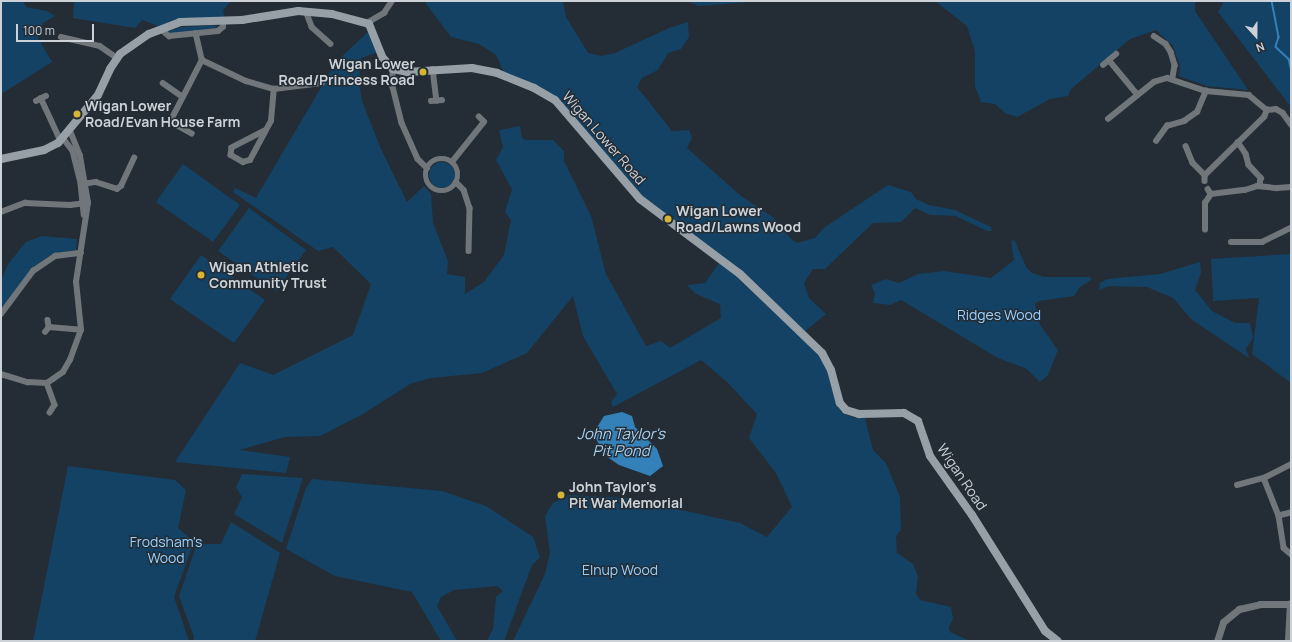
<!DOCTYPE html>
<html>
<head>
<meta charset="utf-8">
<style>
	body { margin:0 }
	#map { position:relative; width:1292px; height:642px; overflow:hidden; background:#242d35; font-family:Manrope,sans-serif }
	div>[style] { position:absolute }
	[style*='--x'] { left:calc(var(--x)*1px); top:calc(var(--y)*1px); width:calc(var(--w)*1px); rotate:calc(var(--a)*1deg) }
	.green>* { inset:0; background:#134264 }
	.round { border-radius:50% }
	.water>* { inset:0; background:#3481ba }
	.stream>* { height:1.5px; margin:-0.75px; padding:0 0.75px; transform-origin:0.75px; border-radius:0.75px; background:#3481ba }
	.minor>* { height:5.5px; margin:-2.75px; padding:0 2.75px; transform-origin:2.75px; border-radius:2.75px; background:#71767a }
	.minor>.ring { margin:-2.75px; padding:0; box-sizing:content-box; background:none; border:5.5px solid #71767a; border-radius:50% }
	.tertiary>* { height:7px; margin:-3.5px; padding:0 3.5px; transform-origin:3.5px; border-radius:3.5px; background:#71767a }
	.secondary>* { height:8px; margin:-4px; padding:0 4px; transform-origin:4px; border-radius:4px; background:#98a0a7 }
	.dots>* { width:11px; height:11px; translate:-50% -50%; box-sizing:border-box; border:2px solid #242d35; border-radius:50% }
	span { translate:-50% -50%; white-space:nowrap; text-align:center; line-height:1.15; -webkit-text-stroke:3px #242d35; paint-order:stroke }
	.poi-label { font-size:14px; color:#ccd2d7; font-weight:700 }
	.right { translate:-100% -50%; text-align:right }
	.left { translate:0 -50%; text-align:left }
	.street-label { font-size:14px; color:#ccd2d7 }
	.park-label { font-size:14px; color:#99d1ff }
	.water-label { font-size:15px; color:#abd0ee; font-style:italic }
	.frame { position:absolute; inset:0; border:2px solid #ccd2d7; pointer-events:none }
	.north { position:absolute; left:1236px; top:16px; width:40px; height:40px; -webkit-text-stroke:3px #242d35; paint-order:stroke; rotate:159deg; font-size:11px; font-weight:700; line-height:16px; text-align:center; color:#ccd2d7 }
	.north::after { content:''; display:block; margin:auto; width:14px; height:18px; background:#ccd2d7; clip-path:polygon(50% 0,100% 100%,50% 72%,0 100%) }
	.scale { position:absolute; left:16px; top:24px; width:78px; height:18px; box-sizing:border-box; border:2px solid #ccd2d7; border-top:0; padding-left:5px; font-size:12px; line-height:14px; white-space:nowrap; color:#ccd2d7; -webkit-text-stroke:3px #242d35; paint-order:stroke }
</style>
</head>
<body>
<div id="map">
	<div class="green">
		<div style="clip-path:polygon(1px 1px,23px 1px,26px 7px,47px 11px,55px 16px,43px 23px,38px 38px,52px 62px,1px 94px)"></div>
		<div style="clip-path:polygon(74px 1px,231px 1px,223px 10px,225px 18px,177px 20px,158px 26px,142px 20px,135px 28px,73px 18px)"></div>
		<div style="clip-path:polygon(424px 1px,563px 1px,566px 17px,588px 53px,601px 56px,615px 53px,669px 28px,688px 22px,689px 37px,681px 49px,668px 53px,658px 70px,642px 78px,637px 87px,672px 131px,689px 130px,692px 138px,687px 148px,741px 196px,774px 218px,791px 239px,797px 243px,815px 238px,825px 227px,888px 185px,911px 192px,916px 199px,929px 205px,955px 210px,991px 227px,992px 231px,987px 231px,956px 216px,930px 215px,915px 208px,901px 222px,873px 223px,825px 269px,813px 269px,804px 283px,809px 298px,826px 314px,799px 336px,820px 355px,829px 367px,842px 413px,855px 418px,865px 418px,873px 450px,886px 463px,900px 497px,901px 530px,896px 536px,897px 553px,913px 564px,918px 576px,916px 594px,920px 600px,951px 607px,953px 619px,949px 627px,950px 632px,970px 641px,513px 641px,545px 574px,550px 553px,545px 516px,553px 503px,569px 495px,627px 498px,740px 523px,767px 537px,792px 507px,776px 473px,749px 438px,757px 414px,727px 382px,701px 360px,613px 407px,611px 402px,617px 394px,583px 336px,573px 296px,527px 353px,482px 373px,431px 378px,410px 384px,363px 414px,320px 436px,285px 437px,239px 450px,290px 457px,286px 473px,175px 462px,240px 363px,273px 375px,353px 335px,371px 284px,333px 247px,318px 251px,233px 192px,235px 188px,256px 198px,336px 62px,369px 31px,376px 53px,361px 58px,359px 83px,362px 101px,381px 149px,407px 202px,424px 186px,431px 194px,433px 223px,448px 261px,447px 274px,465px 277px,465px 294px,484px 282px,504px 255px,511px 220px,505px 212px,512px 189px,496px 160px,503px 147px,499px 130px,520px 126px,522px 138px,526px 140px,553px 140px,564px 151px,564px 161px,591px 216px,606px 274px,646px 346px,661px 341px,670px 348px,721px 318px,720px 304px,696px 294px,687px 285px,705px 283px,722px 259px,651px 207px,551px 94px,504px 73px,496px 55px,479px 44px,451px 37px)"></div>
		<div style="clip-path:polygon(687px 1px,762px 1px,699px 6px)"></div>
		<div style="clip-path:polygon(935px 1px,1195px 1px,1195px 11px,1248px 90px,1207px 86px,1179px 76px,1180px 66px,1173px 46px,1156px 30px,1130px 39px,1071px 89px,1068px 96px,1050px 99px,1017px 117px,1005px 113px,995px 104px,981px 102px,975px 86px,975px 51px,967px 26px)"></div>
		<div style="clip-path:polygon(1224px 1px,1291px 1px,1291px 107px,1218px 12px)"></div>
		<div style="clip-path:polygon(216px 25px,215px 29px,171px 34px,166px 32px,181px 27px)"></div>
		<div class="round" style="left:429px;top:162px;width:26px;height:26px"></div>
		<div style="clip-path:polygon(183px 164px,240px 205px,213px 242px,156px 202px)"></div>
		<div style="clip-path:polygon(249px 208px,306px 250px,276px 291px,218px 251px)"></div>
		<div style="clip-path:polygon(42px 236px,77px 239px,76px 250px,52px 254px,33px 267px,1px 311px,1px 281px,8px 264px,26px 242px)"></div>
		<div style="clip-path:polygon(1014px 239px,1026px 267px,1032px 273px,1044px 277px,1090px 277px,1091px 280px,1080px 287px,1074px 296px,1039px 301px,1035px 304px,1040px 325px,1058px 350px,1048px 375px,1040px 382px,1027px 369px,998px 358px,901px 300px,890px 305px,873px 303px,875px 293px,871px 285px,886px 279px,899px 283px,918px 274px,944px 271px,991px 278px,1014px 260px,1011px 242px)"></div>
		<div style="clip-path:polygon(1291px 254px,1291px 383px,1252px 354px,1259px 298px,1287px 296px,1213px 301px,1211px 259px)"></div>
		<div style="clip-path:polygon(201px 255px,265px 300px,234px 343px,170px 299px)"></div>
		<div style="clip-path:polygon(1200px 262px,1201px 273px,1195px 290px,1212px 311px,1235px 323px,1250px 323px,1253px 338px,1246px 349px,1249px 358px,1191px 319px,1173px 298px,1147px 287px,1109px 286px,1099px 290px,1100px 283px,1107px 279px,1160px 274px)"></div>
		<div style="clip-path:polygon(68px 466px,175px 480px,186px 490px,178px 528px,194px 542px,174px 597px,189px 641px,33px 641px)"></div>
		<div style="clip-path:polygon(242px 474px,303px 478px,282px 543px,234px 514px,242px 497px,236px 487px)"></div>
		<div style="clip-path:polygon(312px 479px,442px 491px,486px 506px,533px 537px,540px 557px,532px 565px,504px 641px,487px 641px,493px 629px,496px 597px,503px 591px,497px 586px,454px 590px,441px 597px,437px 606px,457px 641px,441px 641px,412px 592px,335px 576px,286px 549px,306px 488px)"></div>
		<div style="clip-path:polygon(231px 522px,280px 553px,255px 641px,193px 641px,194px 637px,179px 596px,197px 544px,221px 544px)"></div>
	</div>
	<div class="water">
		<div style="clip-path:polygon(622px 412px,632px 416px,635px 427px,657px 449px,663px 466px,650px 476px,619px 465px,606px 456px,593px 434px,604px 416px)"></div>
	</div>
	<div class="stream">
		<div style="--x:1272;--y:1;--w:37;--a:79"></div>
		<div style="--x:1279;--y:37;--w:10;--a:107"></div>
		<div style="--x:1276;--y:47;--w:18;--a:43"></div>
		<div style="--x:1289;--y:59;--w:9;--a:77"></div>
	</div>
	<div class="minor">
		<div style="--x:306;--y:11;--w:17;--a:69"></div>
		<div style="--x:312;--y:27;--w:25;--a:42"></div>
		<div style="--x:367;--y:23;--w:20;--a:-30"></div>
		<div style="--x:384;--y:13;--w:14;--a:-56"></div>
		<div style="--x:161;--y:29;--w:11;--a:41"></div>
		<div style="--x:169;--y:36;--w:49;--a:-5.8"></div>
		<div style="--x:218;--y:31;--w:6;--a:-39"></div>
		<div style="--x:223;--y:27;--w:6;--a:-90"></div>
		<div style="--x:196;--y:33;--w:28;--a:77"></div>
		<div style="--x:202;--y:60;--w:49;--a:25.5"></div>
		<div style="--x:246;--y:81;--w:29;--a:16"></div>
		<div style="--x:274;--y:89;--w:48;--a:-7.1"></div>
		<div style="--x:1154;--y:36;--w:14;--a:34"></div>
		<div style="--x:1166;--y:44;--w:9;--a:58"></div>
		<div style="--x:1171;--y:52;--w:14;--a:73"></div>
		<div style="--x:1175;--y:65;--w:13;--a:99"></div>
		<div style="--x:61;--y:37;--w:40;--a:13"></div>
		<div style="--x:100;--y:46;--w:21;--a:35"></div>
		<div style="--x:1109;--y:60;--w:45;--a:50.4"></div>
		<div style="--x:1103;--y:65;--w:17;--a:-40"></div>
		<div style="--x:393;--y:69;--w:18;--a:90"></div>
		<div style="--x:393;--y:87;--w:37;--a:76"></div>
		<div style="--x:402;--y:123;--w:39;--a:66"></div>
		<div style="--x:418;--y:159;--w:13;--a:45"></div>
		<div style="--x:433;--y:69;--w:32;--a:83"></div>
		<div style="--x:163;--y:83;--w:24;--a:35"></div>
		<div style="--x:41;--y:98;--w:47;--a:65.1"></div>
		<div style="--x:36;--y:101;--w:11;--a:-27"></div>
		<div style="--x:431;--y:101;--w:11;--a:-5"></div>
		<div style="--x:1108;--y:119;--w:59;--a:-38.8"></div>
		<div style="--x:1154;--y:82;--w:14;--a:-17"></div>
		<div style="--x:1167;--y:78;--w:41;--a:18.4"></div>
		<div style="--x:1206;--y:91;--w:43;--a:5.3"></div>
		<div style="--x:1249;--y:95;--w:23;--a:40"></div>
		<div style="--x:1267;--y:110;--w:9;--a:-6"></div>
		<div style="--x:1276;--y:109;--w:8;--a:30"></div>
		<div style="--x:1283;--y:113;--w:14;--a:54"></div>
		<div style="--x:265;--y:131;--w:37;--a:153"></div>
		<div style="--x:232;--y:148;--w:7;--a:98"></div>
		<div style="--x:231;--y:155;--w:14;--a:30"></div>
		<div style="--x:243;--y:162;--w:7;--a:-16"></div>
		<div style="--x:250;--y:160;--w:44;--a:-61.7"></div>
		<div style="--x:271;--y:121;--w:32;--a:-85"></div>
		<div style="--x:192;--y:134;--w:25;--a:-151"></div>
		<div style="--x:170;--y:122;--w:70;--a:-62.7"></div>
		<div style="--x:63;--y:138;--w:16;--a:52"></div>
		<div style="--x:73;--y:151;--w:34;--a:76"></div>
		<div style="--x:81;--y:184;--w:31;--a:84"></div>
		<div style="--x:1156;--y:141;--w:19;--a:-54"></div>
		<div style="--x:1167;--y:126;--w:18;--a:-16"></div>
		<div style="--x:1184;--y:121;--w:16;--a:-35"></div>
		<div style="--x:1197;--y:112;--w:23;--a:-67"></div>
		<div style="--x:1238;--y:142;--w:14;--a:56"></div>
		<div style="--x:1246;--y:154;--w:11;--a:75"></div>
		<div style="--x:1249;--y:165;--w:18;--a:47"></div>
		<div style="--x:1261;--y:178;--w:8;--a:97"></div>
		<div style="--x:1186;--y:146;--w:18;--a:68"></div>
		<div style="--x:1193;--y:163;--w:17;--a:45"></div>
		<div style="--x:1205;--y:175;--w:6;--a:90"></div>
		<div class="ring" style="left:426px;top:159px;width:26.5px;height:26.5px"></div>
		<div style="--x:452;--y:162;--w:51;--a:-51.3"></div>
		<div style="--x:484;--y:122;--w:7;--a:-135"></div>
		<div style="--x:1205;--y:175;--w:83;--a:-44.5"></div>
		<div style="--x:1264;--y:117;--w:8;--a:-67"></div>
		<div style="--x:456;--y:182;--w:11;--a:45"></div>
		<div style="--x:464;--y:190;--w:19;--a:72"></div>
		<div style="--x:470;--y:208;--w:43;--a:91.3"></div>
		<div style="--x:83;--y:184;--w:13;--a:-9"></div>
		<div style="--x:96;--y:182;--w:22;--a:18"></div>
		<div style="--x:117;--y:189;--w:5;--a:-37"></div>
		<div style="--x:121;--y:186;--w:31;--a:-65"></div>
		<div style="--x:1208;--y:189;--w:6;--a:59"></div>
		<div style="--x:1211;--y:194;--w:34;--a:-7"></div>
		<div style="--x:1245;--y:190;--w:13;--a:-18"></div>
		<div style="--x:1257;--y:186;--w:20;--a:6"></div>
		<div style="--x:1277;--y:188;--w:14;--a:-4"></div>
		<div style="--x:1;--y:212;--w:26;--a:-21"></div>
		<div style="--x:25;--y:203;--w:45;--a:2.5"></div>
		<div style="--x:70;--y:205;--w:16;--a:-7"></div>
		<div style="--x:1205;--y:230;--w:27;--a:-90"></div>
		<div style="--x:1205;--y:203;--w:11;--a:-56"></div>
		<div style="--x:1231;--y:242;--w:31;--a:0"></div>
		<div style="--x:1262;--y:242;--w:32;--a:-26"></div>
		<div style="--x:1;--y:314;--w:54;--a:-53.3"></div>
		<div style="--x:33;--y:271;--w:27;--a:-34"></div>
		<div style="--x:55;--y:256;--w:26;--a:-7"></div>
		<div style="--x:48;--y:320;--w:7;--a:82"></div>
		<div style="--x:49;--y:327;--w:32;--a:5"></div>
		<div style="--x:45;--y:332;--w:6;--a:-51"></div>
		<div style="--x:1;--y:374;--w:28;--a:17"></div>
		<div style="--x:28;--y:382;--w:19;--a:3"></div>
		<div style="--x:47;--y:383;--w:7;--a:-34"></div>
		<div style="--x:53;--y:379;--w:12;--a:-35"></div>
		<div style="--x:63;--y:372;--w:14;--a:-60"></div>
		<div style="--x:70;--y:360;--w:32;--a:-70"></div>
		<div style="--x:81;--y:330;--w:48;--a:-95.9"></div>
		<div style="--x:76;--y:282;--w:80;--a:-81.4"></div>
		<div style="--x:88;--y:203;--w:48;--a:-99.7"></div>
		<div style="--x:80;--y:156;--w:27;--a:-112"></div>
		<div style="--x:47;--y:383;--w:23;--a:70"></div>
		<div style="--x:55;--y:405;--w:9;--a:122"></div>
		<div style="--x:1264;--y:478;--w:41;--a:68.5"></div>
		<div style="--x:1237;--y:485;--w:28;--a:-15"></div>
		<div style="--x:1264;--y:478;--w:30;--a:-27"></div>
		<div style="--x:1291;--y:513;--w:12;--a:166"></div>
		<div style="--x:1279;--y:516;--w:32;--a:81"></div>
		<div style="--x:1284;--y:548;--w:9;--a:41"></div>
		<div style="--x:1288;--y:641;--w:37;--a:-87"></div>
	</div>
	<div class="tertiary">
		<div style="--x:1217;--y:641;--w:20;--a:-72"></div>
		<div style="--x:1223;--y:622;--w:21;--a:-39"></div>
		<div style="--x:1239;--y:609;--w:22;--a:-13"></div>
		<div style="--x:1260;--y:604;--w:31;--a:0"></div>
	</div>
	<div class="secondary">
		<div style="--x:1;--y:159;--w:44;--a:-11.8"></div>
		<div style="--x:44;--y:150;--w:16;--a:-27"></div>
		<div style="--x:58;--y:143;--w:62;--a:-50.2"></div>
		<div style="--x:98;--y:95;--w:29;--a:-65"></div>
		<div style="--x:110;--y:69;--w:18;--a:-56"></div>
		<div style="--x:120;--y:54;--w:35;--a:-35"></div>
		<div style="--x:149;--y:34;--w:33;--a:-21"></div>
		<div style="--x:180;--y:22;--w:62;--a:-1.8"></div>
		<div style="--x:242;--y:20;--w:57;--a:-9.1"></div>
		<div style="--x:298;--y:11;--w:34;--a:5"></div>
		<div style="--x:332;--y:14;--w:38;--a:15"></div>
		<div style="--x:369;--y:24;--w:35;--a:68"></div>
		<div style="--x:382;--y:57;--w:16;--a:47"></div>
		<div style="--x:393;--y:69;--w:14;--a:12"></div>
		<div style="--x:407;--y:72;--w:65;--a:-3.5"></div>
		<div style="--x:472;--y:68;--w:25;--a:11"></div>
		<div style="--x:497;--y:73;--w:40;--a:22"></div>
		<div style="--x:534;--y:88;--w:24;--a:30"></div>
		<div style="--x:555;--y:100;--w:130;--a:49.4"></div>
		<div style="--x:640;--y:199;--w:125;--a:36.9"></div>
		<div style="--x:740;--y:274;--w:114;--a:43.9"></div>
		<div style="--x:822;--y:353;--w:19;--a:62"></div>
		<div style="--x:831;--y:370;--w:34;--a:75"></div>
		<div style="--x:840;--y:403;--w:9;--a:49"></div>
		<div style="--x:846;--y:410;--w:14;--a:17"></div>
		<div style="--x:859;--y:414;--w:45;--a:-1.3"></div>
		<div style="--x:904;--y:413;--w:16;--a:30"></div>
		<div style="--x:918;--y:421;--w:37;--a:71"></div>
		<div style="--x:930;--y:456;--w:72;--a:54.6"></div>
		<div style="--x:972;--y:515;--w:137;--a:57.8"></div>
		<div style="--x:1045;--y:631;--w:16;--a:38"></div>
	</div>
	<div class="dots">
		<div style="left:423px;top:72px;background:#d6b534"></div>
		<div style="left:77px;top:114px;background:#d6b534"></div>
		<div style="left:668px;top:219px;background:#d6b534"></div>
		<div style="left:201px;top:275px;background:#d6b534"></div>
		<div style="left:561px;top:495px;background:#d6b534"></div>
	</div>
	<div class="poi-label">
		<span class="right" style="left:415px;top:72px">Wigan Lower<br>Road/Princess Road</span>
		<span class="left" style="left:85px;top:114px">Wigan Lower<br>Road/Evan House Farm</span>
		<span class="left" style="left:676px;top:219px">Wigan Lower<br>Road/Lawns Wood</span>
		<span class="left" style="left:209px;top:275px">Wigan Athletic<br>Community Trust</span>
		<span class="left" style="left:569px;top:495px">John Taylor's<br>Pit War Memorial</span>
	</div>
	<div class="street-label">
		<span style="left:604px;top:138px;rotate:49deg">Wigan Lower Road</span>
		<span style="left:962px;top:477px;rotate:56deg">Wigan Road</span>
	</div>
	<div class="park-label">
		<span style="left:999px;top:315px">Ridges Wood</span>
		<span style="left:166px;top:550px">Frodsham's<br>Wood</span>
		<span style="left:620px;top:570px">Elnup Wood</span>
	</div>
	<div class="water-label">
		<span style="left:621px;top:442px">John Taylor's<br>Pit Pond</span>
	</div>
	<div class="frame"></div>
	<div class="north">N</div>
	<div class="scale">100 m</div>
</div>
</body>
</html>
